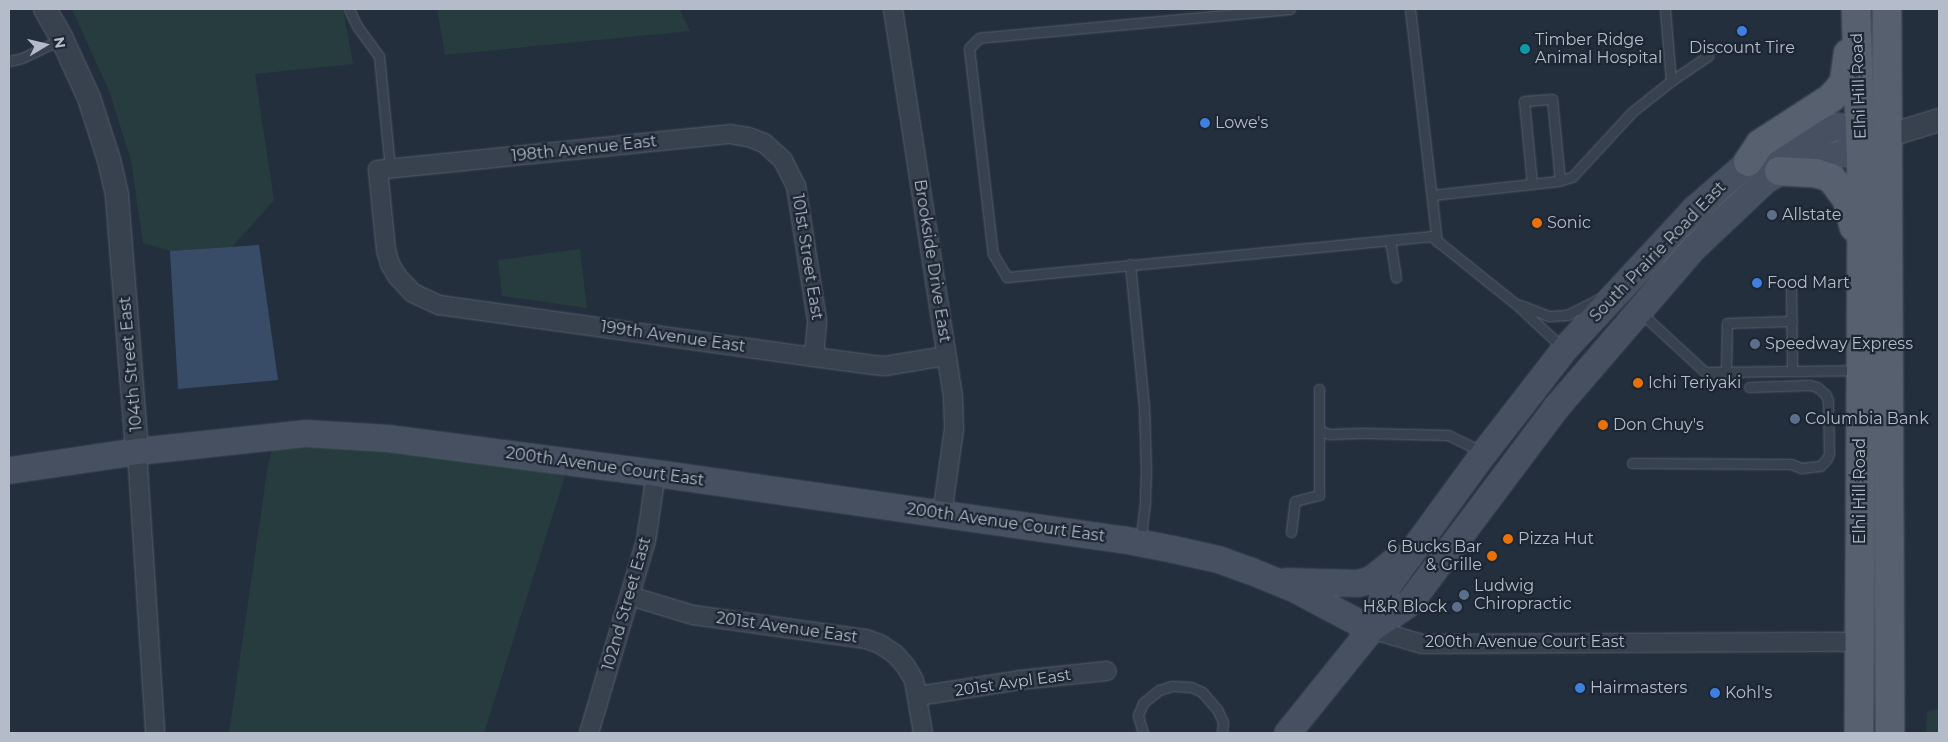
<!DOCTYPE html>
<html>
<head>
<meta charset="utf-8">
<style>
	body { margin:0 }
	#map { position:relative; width:1948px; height:742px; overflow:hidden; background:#242f3e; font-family:Montserrat,sans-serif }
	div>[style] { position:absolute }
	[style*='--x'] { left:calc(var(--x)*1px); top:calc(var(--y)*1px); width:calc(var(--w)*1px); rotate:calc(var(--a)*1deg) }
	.green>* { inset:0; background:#263c3f }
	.water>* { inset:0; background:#394c67 }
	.roads { filter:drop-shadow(0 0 1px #565f6c) drop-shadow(0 0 1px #565f6c) }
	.service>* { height:9px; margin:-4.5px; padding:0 4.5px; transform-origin:4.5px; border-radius:4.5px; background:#38414e }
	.minor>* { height:18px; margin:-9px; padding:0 9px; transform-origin:9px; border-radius:9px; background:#38414e }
	.tertiary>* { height:22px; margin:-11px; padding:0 11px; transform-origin:11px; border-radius:11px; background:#38414e }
	.secondary>* { height:25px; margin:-12.5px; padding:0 12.5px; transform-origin:12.5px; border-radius:12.5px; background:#465061 }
	.primary>* { height:28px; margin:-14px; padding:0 14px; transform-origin:14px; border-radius:14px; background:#56606e }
	.dots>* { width:14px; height:14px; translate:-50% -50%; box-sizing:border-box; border:2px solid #1d2633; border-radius:50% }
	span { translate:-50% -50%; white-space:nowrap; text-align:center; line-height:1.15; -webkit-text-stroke:4.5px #1d2633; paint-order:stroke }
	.poi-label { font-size:16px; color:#b4bcc9 }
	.left { translate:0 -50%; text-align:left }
	.right { translate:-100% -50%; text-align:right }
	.street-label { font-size:16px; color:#b4bcc9 }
	.frame { position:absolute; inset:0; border:10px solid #b4bcc9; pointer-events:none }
	.north { position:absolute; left:20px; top:20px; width:50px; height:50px; -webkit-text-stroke:4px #1d2633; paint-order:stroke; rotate:81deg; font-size:14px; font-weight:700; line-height:20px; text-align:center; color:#b4bcc9 }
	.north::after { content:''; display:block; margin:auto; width:18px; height:22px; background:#b4bcc9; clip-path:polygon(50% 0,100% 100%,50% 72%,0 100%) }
</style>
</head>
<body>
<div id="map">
	<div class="green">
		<div style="clip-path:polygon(72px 9px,343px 9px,353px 64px,255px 74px,274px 200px,232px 247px,170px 251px,143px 243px,131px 161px,110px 93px)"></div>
		<div style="clip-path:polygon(437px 9px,679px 9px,690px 31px,445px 55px)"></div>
		<div style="clip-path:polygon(580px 249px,587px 308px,502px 296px,498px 260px)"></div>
		<div style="clip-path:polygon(317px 444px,499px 463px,565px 476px,484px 733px,229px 733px,268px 465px,272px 450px)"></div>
		<div style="clip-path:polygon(1939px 709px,1939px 733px,1926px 733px,1927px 711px)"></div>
	</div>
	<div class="water">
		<div style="clip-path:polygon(259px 245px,278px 380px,178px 389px,170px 251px)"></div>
	</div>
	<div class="roads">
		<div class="service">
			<div style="--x:349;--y:9;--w:19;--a:65"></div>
			<div style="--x:357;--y:26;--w:37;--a:54"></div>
			<div style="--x:379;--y:56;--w:114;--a:84.4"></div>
			<div style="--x:1290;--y:9;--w:312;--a:174.7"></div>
			<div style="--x:979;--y:38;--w:14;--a:135"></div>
			<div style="--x:969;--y:48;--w:207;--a:83.4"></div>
			<div style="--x:993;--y:254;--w:27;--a:59"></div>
			<div style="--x:1007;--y:277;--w:426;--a:-5.5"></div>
			<div style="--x:1431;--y:236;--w:109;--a:38.7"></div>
			<div style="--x:1516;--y:304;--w:64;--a:43.1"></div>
			<div style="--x:1410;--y:9;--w:234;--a:83.4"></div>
			<div style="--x:9;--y:61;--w:13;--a:-13"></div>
			<div style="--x:22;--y:58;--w:44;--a:-25.4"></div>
			<div style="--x:1671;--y:81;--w:45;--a:-34"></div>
			<div style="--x:1532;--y:184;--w:83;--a:-95.5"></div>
			<div style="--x:1524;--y:101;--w:28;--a:-4"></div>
			<div style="--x:1552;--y:99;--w:82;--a:84.4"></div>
			<div style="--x:1432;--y:195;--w:127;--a:-6.3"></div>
			<div style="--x:1558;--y:181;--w:15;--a:-16"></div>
			<div style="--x:1572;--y:177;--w:88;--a:-47.3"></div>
			<div style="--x:1632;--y:112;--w:50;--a:-38.5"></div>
			<div style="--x:1671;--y:81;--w:72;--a:-94.8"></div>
			<div style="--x:1390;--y:240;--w:38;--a:81"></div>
			<div style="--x:1130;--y:264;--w:144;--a:84.4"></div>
			<div style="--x:1144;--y:407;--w:62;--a:88.2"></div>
			<div style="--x:1146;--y:469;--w:34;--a:92"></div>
			<div style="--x:1145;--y:503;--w:38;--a:97"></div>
			<div style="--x:1791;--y:286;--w:85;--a:89.3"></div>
			<div style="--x:1520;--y:305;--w:31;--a:21"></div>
			<div style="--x:1549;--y:316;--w:18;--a:-3"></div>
			<div style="--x:1567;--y:315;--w:36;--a:-27"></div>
			<div style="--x:1641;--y:313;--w:87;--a:42.7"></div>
			<div style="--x:1705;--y:372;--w:153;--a:-0.7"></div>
			<div style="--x:1726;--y:371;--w:48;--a:-88.8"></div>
			<div style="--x:1727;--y:323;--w:65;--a:-1.8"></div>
			<div style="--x:1321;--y:431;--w:9;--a:21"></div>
			<div style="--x:1329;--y:434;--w:38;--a:-2"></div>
			<div style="--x:1367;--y:433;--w:81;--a:1.4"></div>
			<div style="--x:1448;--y:435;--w:37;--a:26"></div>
			<div style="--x:1632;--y:463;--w:159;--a:0.4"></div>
			<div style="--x:1791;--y:464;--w:11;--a:22"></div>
			<div style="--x:1801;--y:468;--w:19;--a:-6"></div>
			<div style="--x:1820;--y:466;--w:8;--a:-45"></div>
			<div style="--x:1826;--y:460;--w:7;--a:-63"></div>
			<div style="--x:1829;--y:454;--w:53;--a:-91.1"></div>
			<div style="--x:1828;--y:401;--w:6;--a:-108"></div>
			<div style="--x:1826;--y:395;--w:12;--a:-138"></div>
			<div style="--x:1817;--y:387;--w:7;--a:-164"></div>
			<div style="--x:1810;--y:385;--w:61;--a:178.1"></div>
			<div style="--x:1291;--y:532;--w:31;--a:-83"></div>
			<div style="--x:1295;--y:501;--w:25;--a:-14"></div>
			<div style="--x:1319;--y:495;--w:106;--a:-90"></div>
			<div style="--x:1143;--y:733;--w:19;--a:-106"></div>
			<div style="--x:1138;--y:715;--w:13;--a:-67"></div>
			<div style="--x:1143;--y:703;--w:21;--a:-39"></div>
			<div style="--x:1159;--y:690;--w:14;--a:-17"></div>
			<div style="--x:1172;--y:686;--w:19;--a:3"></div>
			<div style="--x:1191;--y:687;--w:12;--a:24"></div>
			<div style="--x:1202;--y:692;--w:23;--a:49"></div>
			<div style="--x:1217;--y:709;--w:14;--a:65"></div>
			<div style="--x:1223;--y:722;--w:11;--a:95"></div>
		</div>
		<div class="minor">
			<div style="--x:893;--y:9;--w:394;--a:81.2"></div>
			<div style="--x:953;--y:398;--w:31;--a:88"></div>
			<div style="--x:954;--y:429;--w:86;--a:98"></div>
			<div style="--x:814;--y:357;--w:37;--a:-85"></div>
			<div style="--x:817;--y:320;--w:136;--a:-98.9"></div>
			<div style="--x:796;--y:186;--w:29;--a:-117"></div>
			<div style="--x:783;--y:160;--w:25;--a:-138"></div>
			<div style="--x:764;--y:143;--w:17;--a:-159"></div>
			<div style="--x:748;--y:137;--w:18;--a:-171"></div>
			<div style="--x:730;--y:134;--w:354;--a:174.2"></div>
			<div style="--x:378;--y:170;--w:80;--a:84.3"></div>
			<div style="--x:386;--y:250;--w:15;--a:74"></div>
			<div style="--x:390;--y:264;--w:14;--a:60"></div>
			<div style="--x:397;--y:276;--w:23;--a:47"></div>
			<div style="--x:413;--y:293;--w:29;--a:25"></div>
			<div style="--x:439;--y:305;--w:379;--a:7.9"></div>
			<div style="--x:814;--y:357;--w:60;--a:7.7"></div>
			<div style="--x:873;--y:365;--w:12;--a:5"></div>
			<div style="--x:885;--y:366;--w:62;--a:-9.3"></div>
			<div style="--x:137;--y:451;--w:283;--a:86.3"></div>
			<div style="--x:630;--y:596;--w:66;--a:16.8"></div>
			<div style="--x:693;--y:615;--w:175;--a:7.9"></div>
			<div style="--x:866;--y:639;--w:15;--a:20"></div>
			<div style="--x:880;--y:644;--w:18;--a:34"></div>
			<div style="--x:895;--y:654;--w:15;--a:48"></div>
			<div style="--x:905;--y:665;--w:17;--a:59"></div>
			<div style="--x:914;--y:680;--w:54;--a:80.4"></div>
			<div style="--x:1371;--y:629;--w:53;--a:16.4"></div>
			<div style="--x:1422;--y:644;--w:438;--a:-0.3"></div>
			<div style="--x:918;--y:696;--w:103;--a:-8.9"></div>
			<div style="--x:1020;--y:680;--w:87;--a:-5.9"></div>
			<div style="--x:589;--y:733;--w:200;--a:-73.5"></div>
			<div style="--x:646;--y:541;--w:69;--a:-81.6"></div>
		</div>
		<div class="tertiary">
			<div style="--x:45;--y:9;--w:34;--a:60"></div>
			<div style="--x:62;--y:39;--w:65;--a:65.4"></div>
			<div style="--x:89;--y:98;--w:65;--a:72.1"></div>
			<div style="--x:109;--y:160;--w:37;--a:77"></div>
			<div style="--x:117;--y:196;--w:256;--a:85.5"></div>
			<div style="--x:1872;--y:136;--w:28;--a:-8"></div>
			<div style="--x:1900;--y:132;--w:41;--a:-17.1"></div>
		</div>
		<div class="secondary">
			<div style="--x:9;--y:470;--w:129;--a:-8.4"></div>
			<div style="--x:137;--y:451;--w:170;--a:-6.1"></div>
			<div style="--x:306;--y:433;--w:82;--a:3.5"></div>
			<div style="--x:388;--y:438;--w:270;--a:7.4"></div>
			<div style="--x:656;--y:473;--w:471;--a:8.1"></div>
			<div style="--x:1122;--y:539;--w:52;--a:11.1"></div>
			<div style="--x:1173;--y:549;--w:46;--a:12.5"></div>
			<div style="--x:1218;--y:559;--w:33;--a:20"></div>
			<div style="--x:1249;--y:570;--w:50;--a:22.4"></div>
			<div style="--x:1295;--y:589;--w:86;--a:27.8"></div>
			<div style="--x:1286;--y:581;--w:72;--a:1.6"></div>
			<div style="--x:1358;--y:583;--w:14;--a:-17"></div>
			<div style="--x:1371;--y:579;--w:32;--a:-39"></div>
			<div style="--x:1287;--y:733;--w:134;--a:-51.1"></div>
			<div style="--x:1371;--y:629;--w:46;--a:-34.4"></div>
			<div style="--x:1409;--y:603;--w:245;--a:-53.1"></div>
			<div style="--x:1556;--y:407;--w:210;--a:-49.3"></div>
			<div style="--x:1693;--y:248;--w:99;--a:-43.4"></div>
			<div style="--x:1765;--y:180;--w:27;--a:-31"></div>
			<div style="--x:1788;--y:166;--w:25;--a:-18"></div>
			<div style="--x:1812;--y:158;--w:31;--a:-9"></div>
			<div style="--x:1843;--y:153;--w:23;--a:-40"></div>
			<div style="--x:1861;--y:138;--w:26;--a:-152"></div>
			<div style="--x:1838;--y:126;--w:66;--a:160.5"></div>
			<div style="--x:1776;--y:148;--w:31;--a:153"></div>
			<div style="--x:1748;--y:162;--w:72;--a:139"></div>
			<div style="--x:1694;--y:209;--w:191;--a:132.9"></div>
			<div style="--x:1564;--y:349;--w:130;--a:127.8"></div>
			<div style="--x:1484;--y:452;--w:165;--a:126.1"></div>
			<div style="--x:1387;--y:585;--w:47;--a:110"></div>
		</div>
		<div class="primary">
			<div style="--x:1856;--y:9;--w:181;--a:88.1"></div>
			<div style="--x:1862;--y:190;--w:543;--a:90.32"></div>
			<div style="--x:1887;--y:9;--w:724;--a:89.76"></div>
			<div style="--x:1748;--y:162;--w:22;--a:-56"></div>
			<div style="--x:1760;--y:144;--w:85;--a:-32.9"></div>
			<div style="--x:1831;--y:98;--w:20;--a:-49"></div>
			<div style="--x:1844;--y:83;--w:30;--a:-82"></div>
			<div style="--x:1779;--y:171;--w:37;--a:3"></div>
			<div style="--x:1816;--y:173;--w:16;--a:18"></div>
			<div style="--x:1831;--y:178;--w:26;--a:53"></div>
			<div style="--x:1847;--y:199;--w:29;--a:76"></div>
		</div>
	</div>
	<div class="dots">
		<div style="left:1742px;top:31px;background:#3f7fe0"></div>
		<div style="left:1525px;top:49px;background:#0f9aa8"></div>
		<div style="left:1205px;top:123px;background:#3f7fe0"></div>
		<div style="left:1772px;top:215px;background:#5c6f8a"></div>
		<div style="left:1537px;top:223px;background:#e8710a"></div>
		<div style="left:1757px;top:283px;background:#3f7fe0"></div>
		<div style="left:1755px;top:344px;background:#5c6f8a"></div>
		<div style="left:1638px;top:383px;background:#e8710a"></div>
		<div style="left:1795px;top:419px;background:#5c6f8a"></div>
		<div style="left:1603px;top:425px;background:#e8710a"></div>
		<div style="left:1508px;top:539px;background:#e8710a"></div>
		<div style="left:1492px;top:556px;background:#e8710a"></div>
		<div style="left:1464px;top:595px;background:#5c6f8a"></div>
		<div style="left:1457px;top:607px;background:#5c6f8a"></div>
		<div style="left:1580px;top:688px;background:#3f7fe0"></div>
		<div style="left:1715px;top:693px;background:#3f7fe0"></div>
	</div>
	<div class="poi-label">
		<span class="left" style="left:1535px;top:49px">Timber Ridge<br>Animal Hospital</span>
		<span style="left:1742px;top:48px">Discount Tire</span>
		<span class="left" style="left:1215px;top:123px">Lowe's</span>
		<span class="left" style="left:1782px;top:215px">Allstate</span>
		<span class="left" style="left:1547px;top:223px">Sonic</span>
		<span class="left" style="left:1767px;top:283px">Food Mart</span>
		<span class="left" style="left:1765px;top:344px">Speedway Express</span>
		<span class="left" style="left:1648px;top:383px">Ichi Teriyaki</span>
		<span class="left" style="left:1805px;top:419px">Columbia Bank</span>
		<span class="left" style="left:1613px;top:425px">Don Chuy's</span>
		<span class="left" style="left:1518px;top:539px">Pizza Hut</span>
		<span class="right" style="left:1482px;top:556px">6 Bucks Bar<br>&amp; Grille</span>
		<span class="left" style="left:1474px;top:595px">Ludwig<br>Chiropractic</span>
		<span class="right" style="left:1447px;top:607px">H&amp;R Block</span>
		<span class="left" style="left:1590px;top:688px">Hairmasters</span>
		<span class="left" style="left:1725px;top:693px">Kohl's</span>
	</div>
	<div class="street-label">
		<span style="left:1859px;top:86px;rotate:-92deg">Elhi Hill Road</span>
		<span style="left:584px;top:149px;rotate:-6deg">198th Avenue East</span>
		<span style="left:1658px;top:252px;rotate:-46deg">South Prairie Road East</span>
		<span style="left:807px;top:257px;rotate:81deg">101st Street East</span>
		<span style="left:932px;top:261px;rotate:81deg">Brookside Drive East</span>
		<span style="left:673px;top:337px;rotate:8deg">199th Avenue East</span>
		<span style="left:131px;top:364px;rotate:-95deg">104th Street East</span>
		<span style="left:605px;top:467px;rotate:8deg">200th Avenue Court East</span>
		<span style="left:1860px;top:491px;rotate:-90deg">Elhi Hill Road</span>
		<span style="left:1006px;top:523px;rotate:8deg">200th Avenue Court East</span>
		<span style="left:627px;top:604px;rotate:-74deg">102nd Street East</span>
		<span style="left:787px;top:628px;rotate:8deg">201st Avenue East</span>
		<span style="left:1525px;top:642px">200th Avenue Court East</span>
		<span style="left:1013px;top:683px;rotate:-8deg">201st Avpl East</span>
	</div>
	<div class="frame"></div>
	<div class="north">N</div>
</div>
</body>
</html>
